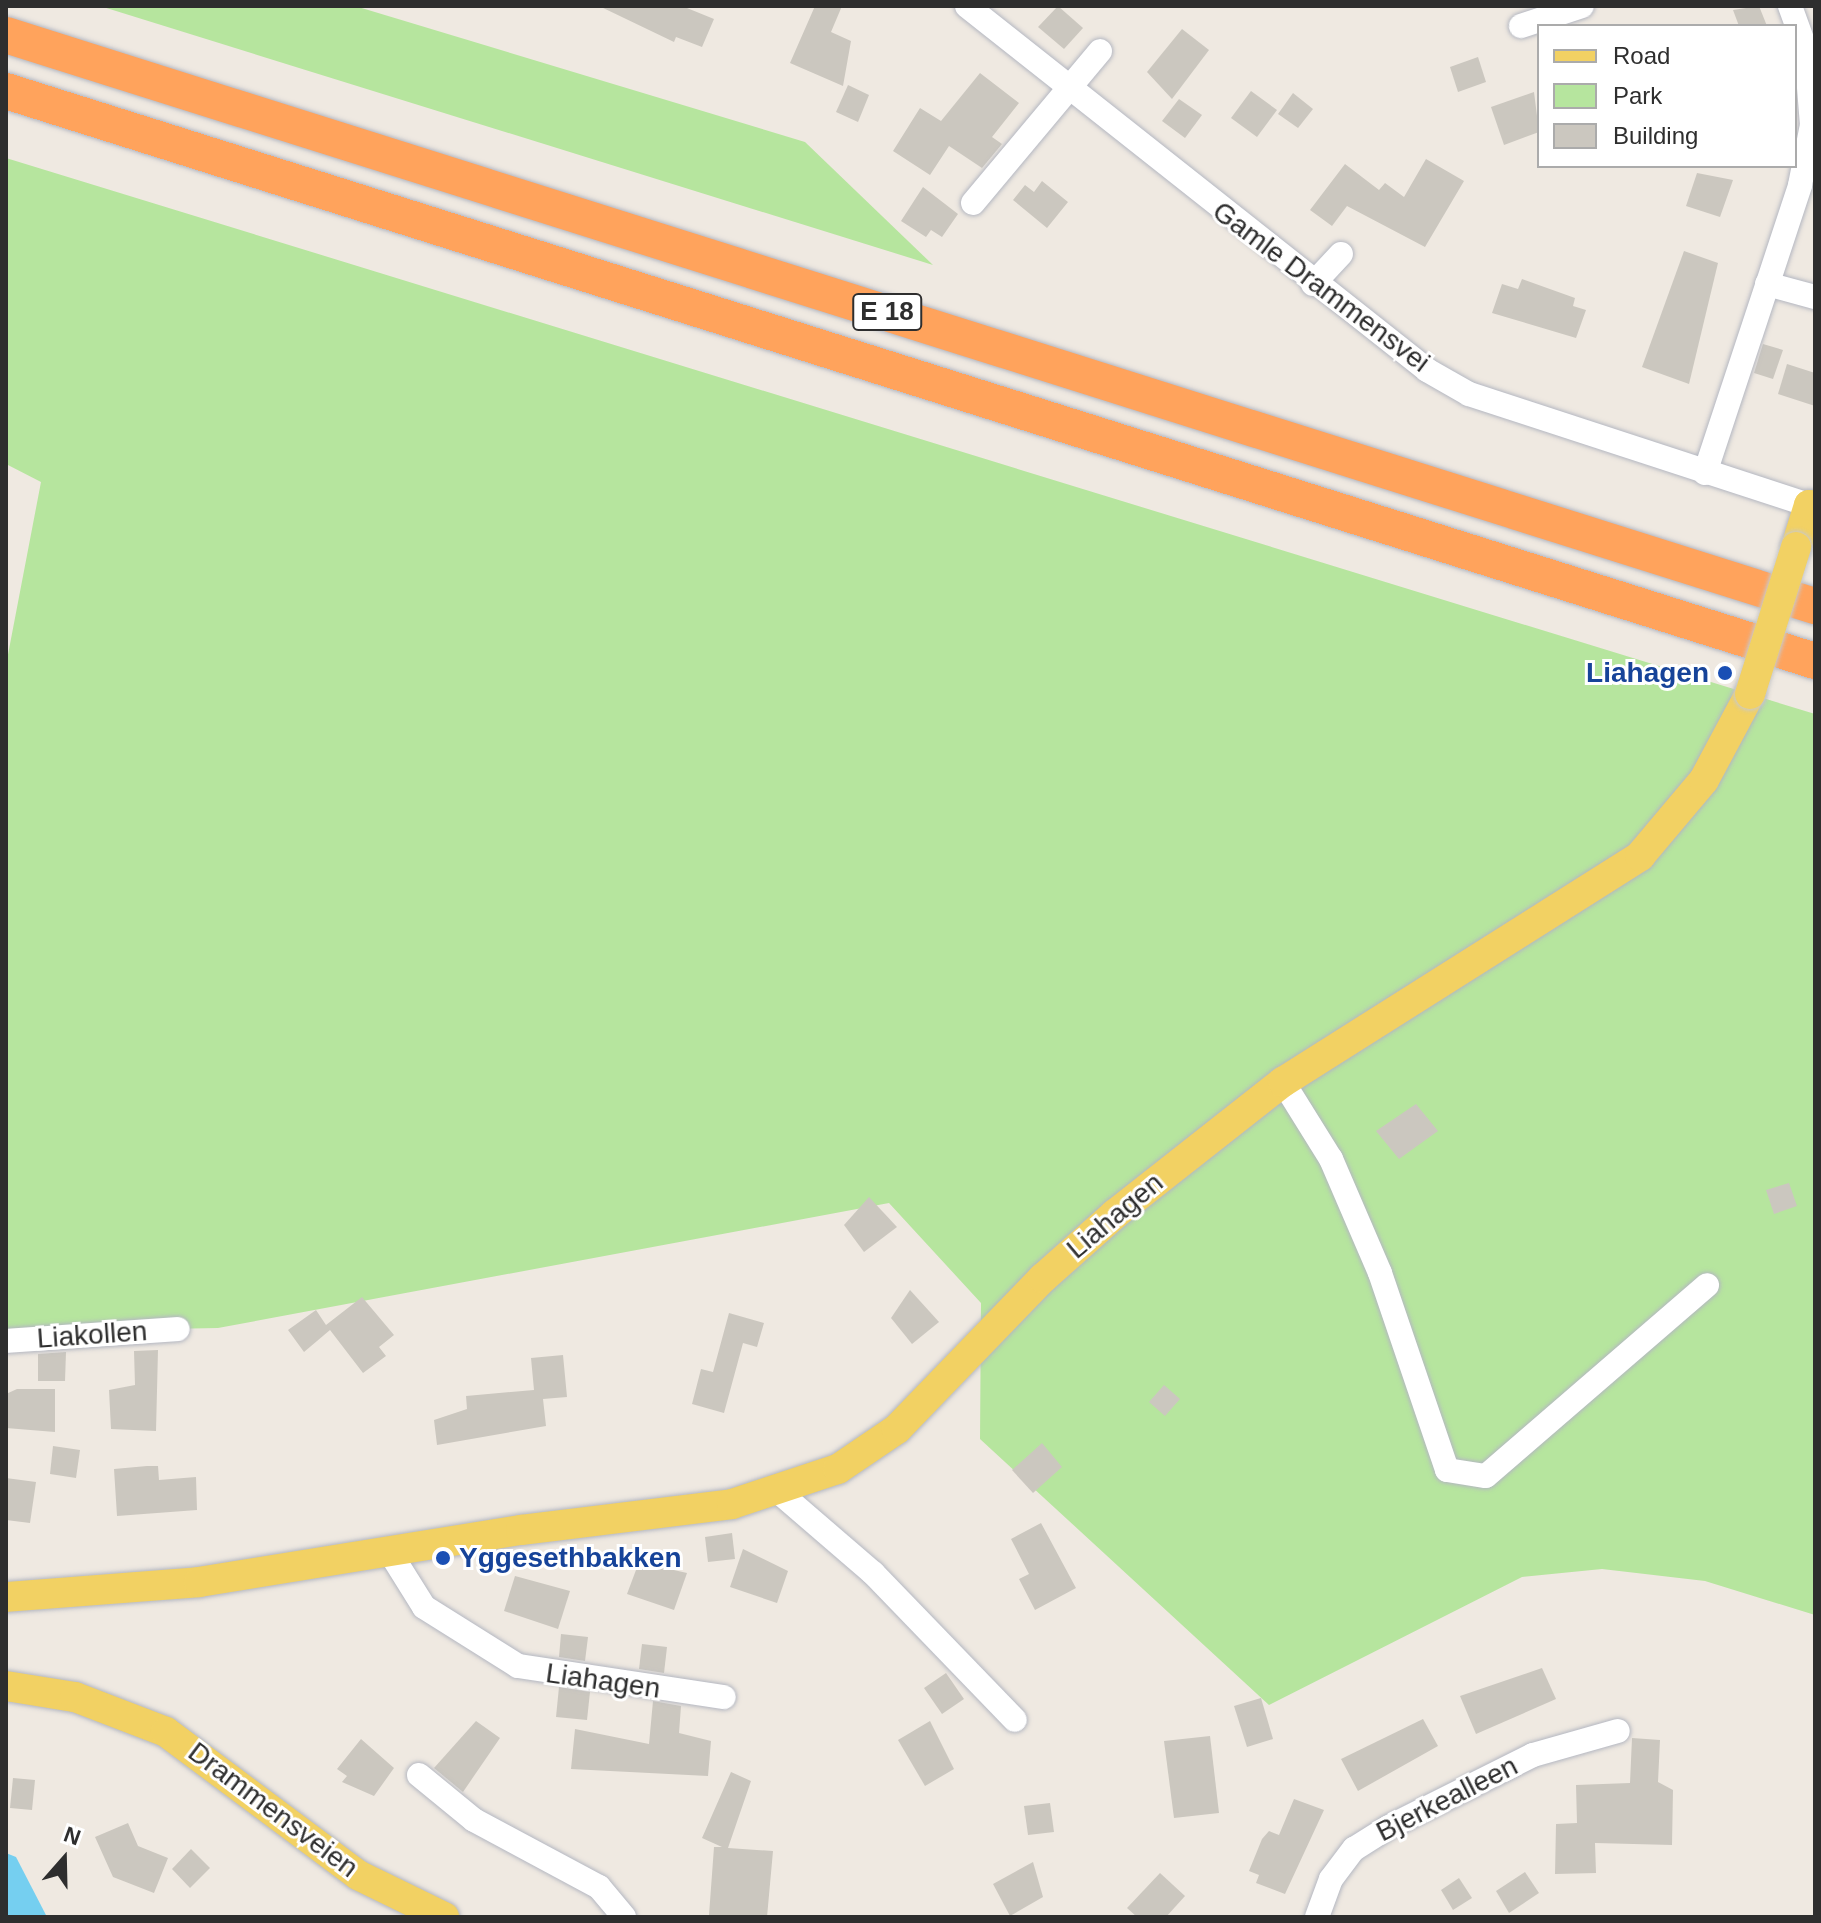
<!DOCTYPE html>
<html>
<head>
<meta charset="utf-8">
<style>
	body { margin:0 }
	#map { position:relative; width:1821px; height:1923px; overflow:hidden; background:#efe9e1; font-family:Arial,sans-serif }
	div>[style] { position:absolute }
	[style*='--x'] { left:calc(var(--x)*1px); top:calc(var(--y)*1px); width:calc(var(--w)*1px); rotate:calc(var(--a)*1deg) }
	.green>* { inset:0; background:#b6e59e }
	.water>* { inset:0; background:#75cff0 }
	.building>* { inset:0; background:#cbc7bf }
	.roads { filter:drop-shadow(0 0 2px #b4b7c1) drop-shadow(0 0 2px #b4b7c1) }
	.minor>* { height:24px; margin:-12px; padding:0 12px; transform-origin:12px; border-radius:12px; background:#fff }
	.major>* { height:30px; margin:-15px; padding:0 15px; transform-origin:15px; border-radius:15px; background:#f2d163 }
	.highway>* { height:36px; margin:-18px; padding:0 18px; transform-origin:18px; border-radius:18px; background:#ffa35c }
	.bridges { filter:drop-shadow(0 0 2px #c9c9c9) drop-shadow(0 0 2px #c9c9c9) }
	.major-bridge>* { height:30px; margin:-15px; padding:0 15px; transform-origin:15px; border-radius:15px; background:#f2d163 }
	.dots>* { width:22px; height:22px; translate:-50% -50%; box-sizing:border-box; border:4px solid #fff; border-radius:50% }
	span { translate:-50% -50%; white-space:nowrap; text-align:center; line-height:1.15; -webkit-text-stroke:6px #fff; paint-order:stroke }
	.shield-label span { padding:2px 6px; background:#fff; border:2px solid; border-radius:6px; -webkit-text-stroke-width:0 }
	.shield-label { font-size:26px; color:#2e2e2e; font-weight:700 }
	.street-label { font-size:28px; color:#2e2e2e }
	.transit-label { font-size:28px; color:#164399; font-weight:700 }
	.right { translate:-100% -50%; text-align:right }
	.left { translate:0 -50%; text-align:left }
	.frame { position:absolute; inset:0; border:8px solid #2e2e2e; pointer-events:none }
	.legend { position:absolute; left:1537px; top:24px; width:260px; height:144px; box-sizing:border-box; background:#fff; border:2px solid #ababab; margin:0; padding:10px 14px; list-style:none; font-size:24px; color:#2e2e2e }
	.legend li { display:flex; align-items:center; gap:16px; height:40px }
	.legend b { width:40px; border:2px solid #ababab }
	.north { position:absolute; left:24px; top:1819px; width:80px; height:80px; -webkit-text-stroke:6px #fff; paint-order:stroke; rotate:20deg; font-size:22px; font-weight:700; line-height:32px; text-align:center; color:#2e2e2e }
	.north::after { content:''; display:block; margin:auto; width:28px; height:36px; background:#2e2e2e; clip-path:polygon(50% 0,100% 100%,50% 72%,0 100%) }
</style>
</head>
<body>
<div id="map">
	<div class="green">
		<div style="clip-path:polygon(100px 6px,355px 6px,805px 142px,933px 265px)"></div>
		<div style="clip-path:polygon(6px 158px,1815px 714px,1815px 1615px,1705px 1581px,1602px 1569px,1522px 1577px,1269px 1705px,980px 1439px,981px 1303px,889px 1203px,218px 1328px,6px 1332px,6px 665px,41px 482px,6px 464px)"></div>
	</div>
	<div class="water">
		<div style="clip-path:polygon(6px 1853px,16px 1857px,47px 1917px,6px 1917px)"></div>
	</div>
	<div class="building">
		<div style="clip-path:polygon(599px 6px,682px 6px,714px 19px,702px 47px,676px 37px,674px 42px)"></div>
		<div style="clip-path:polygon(815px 6px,842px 6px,831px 32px,851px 41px,843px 86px,790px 63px)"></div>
		<div style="clip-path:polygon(1058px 6px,1083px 28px,1064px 49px,1038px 27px)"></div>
		<div style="clip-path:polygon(1759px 6px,1767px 26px,1739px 26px,1733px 10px)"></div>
		<div style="clip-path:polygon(1182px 29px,1209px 50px,1172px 99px,1147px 72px)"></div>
		<div style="clip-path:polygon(1478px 57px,1486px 82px,1458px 92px,1450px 67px)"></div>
		<div style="clip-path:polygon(980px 73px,1019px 103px,992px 137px,1002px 144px,982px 168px,949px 146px,930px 175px,893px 151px,920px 108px,941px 121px)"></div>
		<div style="clip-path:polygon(848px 85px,869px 95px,858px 122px,836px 112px)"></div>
		<div style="clip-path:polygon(1251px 91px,1277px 110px,1257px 137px,1231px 118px)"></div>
		<div style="clip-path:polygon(1534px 92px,1539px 132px,1504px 145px,1491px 107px)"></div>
		<div style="clip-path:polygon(1293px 93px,1313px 109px,1298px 128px,1278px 114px)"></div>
		<div style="clip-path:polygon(1179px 99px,1202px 115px,1185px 138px,1162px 121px)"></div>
		<div style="clip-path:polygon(1426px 159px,1464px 181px,1425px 247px,1347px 206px,1332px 226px,1310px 210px,1345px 164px,1379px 190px,1385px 183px,1404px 197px)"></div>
		<div style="clip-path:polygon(1697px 173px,1733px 180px,1720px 217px,1686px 206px)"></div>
		<div style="clip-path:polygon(1042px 181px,1068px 202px,1047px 228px,1013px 200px,1025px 185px,1034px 192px)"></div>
		<div style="clip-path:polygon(923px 187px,958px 214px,942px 237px,931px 230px,926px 237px,901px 221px)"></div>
		<div style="clip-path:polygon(1684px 251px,1718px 263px,1689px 384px,1642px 367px)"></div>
		<div style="clip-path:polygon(1522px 279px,1575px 298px,1573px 306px,1586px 310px,1576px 338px,1492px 313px,1502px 284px,1518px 289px)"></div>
		<div style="clip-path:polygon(1763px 344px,1783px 350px,1773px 379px,1754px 373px)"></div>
		<div style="clip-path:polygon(1787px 364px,1815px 373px,1815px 406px,1778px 394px)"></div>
		<div style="clip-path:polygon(1416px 1104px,1438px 1131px,1399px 1159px,1376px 1131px)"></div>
		<div style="clip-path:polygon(1789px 1183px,1797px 1206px,1774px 1214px,1766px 1190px)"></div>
		<div style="clip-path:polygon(869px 1197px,897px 1227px,864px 1252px,844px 1225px)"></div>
		<div style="clip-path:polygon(910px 1290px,939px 1322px,912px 1344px,891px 1318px)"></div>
		<div style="clip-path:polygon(362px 1297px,394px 1335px,379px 1347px,386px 1356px,363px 1373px,330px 1330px,304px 1352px,288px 1330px,316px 1310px,326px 1325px)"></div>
		<div style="clip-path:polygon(729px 1313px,764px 1323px,757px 1347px,743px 1343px,724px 1413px,692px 1404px,701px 1369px,713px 1372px)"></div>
		<div style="clip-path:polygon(158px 1350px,156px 1431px,111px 1429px,109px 1390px,135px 1385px,134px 1351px)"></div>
		<div style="clip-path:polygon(66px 1352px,65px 1381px,38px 1381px,38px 1354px)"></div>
		<div style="clip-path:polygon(563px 1355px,567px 1397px,543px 1399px,546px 1426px,437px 1445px,434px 1420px,467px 1409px,466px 1396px,534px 1390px,531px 1358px)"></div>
		<div style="clip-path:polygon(1164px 1385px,1180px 1399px,1165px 1416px,1149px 1402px)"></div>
		<div style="clip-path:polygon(17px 1389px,55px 1389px,55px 1432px,6px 1428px,6px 1394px)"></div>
		<div style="clip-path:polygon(1042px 1443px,1062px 1467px,1033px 1493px,1012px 1470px)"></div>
		<div style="clip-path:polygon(53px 1446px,80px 1450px,76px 1478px,50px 1474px)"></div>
		<div style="clip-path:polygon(147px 1466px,158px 1466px,159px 1480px,196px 1477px,197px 1510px,117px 1516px,114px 1469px)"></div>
		<div style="clip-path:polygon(6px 1478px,36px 1482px,30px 1523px,6px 1520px)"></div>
		<div style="clip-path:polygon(1041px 1523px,1076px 1588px,1035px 1610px,1019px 1579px,1029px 1574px,1011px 1539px)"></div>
		<div style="clip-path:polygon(732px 1533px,735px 1559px,708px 1562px,705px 1537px)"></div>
		<div style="clip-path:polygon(743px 1549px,788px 1571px,777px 1603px,730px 1587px)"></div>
		<div style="clip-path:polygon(639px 1562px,687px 1573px,674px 1610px,627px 1594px)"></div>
		<div style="clip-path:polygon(515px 1576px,570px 1591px,558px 1629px,504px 1611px)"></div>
		<div style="clip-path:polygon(561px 1634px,588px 1637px,585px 1661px,559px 1657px)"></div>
		<div style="clip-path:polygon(642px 1644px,667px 1647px,664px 1673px,639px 1669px)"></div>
		<div style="clip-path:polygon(1542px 1668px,1556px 1699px,1476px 1734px,1460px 1696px)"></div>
		<div style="clip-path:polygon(946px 1673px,964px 1699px,942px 1714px,924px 1688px)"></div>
		<div style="clip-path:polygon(559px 1687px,590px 1692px,587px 1720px,556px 1717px)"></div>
		<div style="clip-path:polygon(1261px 1698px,1273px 1739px,1247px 1747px,1234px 1706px)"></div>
		<div style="clip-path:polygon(653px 1701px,681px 1706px,679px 1733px,711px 1741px,708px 1776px,571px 1769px,575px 1729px,649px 1744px)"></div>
		<div style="clip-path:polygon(1423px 1719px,1438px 1746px,1358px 1791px,1341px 1759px)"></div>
		<div style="clip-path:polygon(476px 1721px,500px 1738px,463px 1792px,434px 1768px)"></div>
		<div style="clip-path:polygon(930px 1721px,954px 1769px,925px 1786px,898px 1740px)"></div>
		<div style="clip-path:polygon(1210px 1736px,1219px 1813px,1174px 1818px,1164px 1741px)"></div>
		<div style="clip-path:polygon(1632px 1738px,1660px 1740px,1658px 1782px,1673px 1790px,1672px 1845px,1595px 1843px,1596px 1873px,1555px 1874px,1556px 1824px,1577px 1823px,1576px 1785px,1630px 1783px)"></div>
		<div style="clip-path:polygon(361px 1739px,394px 1768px,374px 1796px,342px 1782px,347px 1776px,337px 1769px)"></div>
		<div style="clip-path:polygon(731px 1772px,751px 1781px,728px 1848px,773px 1851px,767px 1917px,709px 1915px,714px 1847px,722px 1847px,702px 1838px)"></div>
		<div style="clip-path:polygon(13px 1778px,35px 1780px,32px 1810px,10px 1808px)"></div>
		<div style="clip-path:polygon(1294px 1799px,1324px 1810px,1285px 1894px,1256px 1883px,1259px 1875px,1249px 1871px,1262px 1839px,1269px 1831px,1279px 1835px)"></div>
		<div style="clip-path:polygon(1050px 1803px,1054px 1832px,1028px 1835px,1024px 1806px)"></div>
		<div style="clip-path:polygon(128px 1823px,138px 1846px,168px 1858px,154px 1893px,113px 1877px,95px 1837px)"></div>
		<div style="clip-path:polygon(191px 1849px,210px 1868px,190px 1888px,172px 1869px)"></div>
		<div style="clip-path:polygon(1033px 1862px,1043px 1897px,1010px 1916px,993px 1884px)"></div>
		<div style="clip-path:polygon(1525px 1872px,1539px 1893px,1509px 1913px,1496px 1891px)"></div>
		<div style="clip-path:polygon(1160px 1873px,1185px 1896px,1166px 1917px,1137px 1917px,1127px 1908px)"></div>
		<div style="clip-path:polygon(1459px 1878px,1472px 1898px,1453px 1910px,1441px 1890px)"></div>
	</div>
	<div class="roads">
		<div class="minor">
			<div style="--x:967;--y:6;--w:587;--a:38.35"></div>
			<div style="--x:1427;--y:370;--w:48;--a:29.7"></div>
			<div style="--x:1469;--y:394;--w:358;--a:18.1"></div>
			<div style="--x:1521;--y:26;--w:64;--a:-18.2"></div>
			<div style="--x:973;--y:203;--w:198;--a:-50.1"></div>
			<div style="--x:1313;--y:284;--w:41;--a:-47"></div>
			<div style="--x:1767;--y:284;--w:50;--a:15.2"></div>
			<div style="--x:1705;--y:473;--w:303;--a:-71.7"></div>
			<div style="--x:1800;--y:185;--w:61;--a:-78.7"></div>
			<div style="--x:1812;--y:125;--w:75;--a:-94.6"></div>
			<div style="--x:1806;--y:50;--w:47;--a:-110"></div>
			<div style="--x:1283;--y:1082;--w:91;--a:58.1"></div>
			<div style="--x:1331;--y:1159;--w:124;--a:66.7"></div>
			<div style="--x:1380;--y:1273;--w:208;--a:71.2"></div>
			<div style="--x:1447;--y:1470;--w:39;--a:9"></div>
			<div style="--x:1486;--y:1476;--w:292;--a:-40.8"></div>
			<div style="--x:6;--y:1341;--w:172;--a:-4"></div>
			<div style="--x:780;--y:1493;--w:123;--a:40.7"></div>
			<div style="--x:873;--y:1573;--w:204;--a:46"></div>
			<div style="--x:389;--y:1551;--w:66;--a:58"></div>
			<div style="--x:424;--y:1607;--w:111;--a:32.1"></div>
			<div style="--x:518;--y:1666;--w:208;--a:8.6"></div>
			<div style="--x:419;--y:1775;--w:71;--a:39.3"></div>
			<div style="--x:474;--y:1820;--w:142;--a:28.2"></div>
			<div style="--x:599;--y:1887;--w:39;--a:50"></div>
			<div style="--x:1317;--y:1917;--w:40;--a:-69.8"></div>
			<div style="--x:1331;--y:1879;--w:38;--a:-53"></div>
			<div style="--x:1354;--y:1849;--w:41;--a:-32.2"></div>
			<div style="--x:1389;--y:1827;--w:161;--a:-26.6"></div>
			<div style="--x:1533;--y:1755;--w:88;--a:-15.8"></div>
		</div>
		<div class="major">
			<div style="--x:1796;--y:547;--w:44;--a:-72.8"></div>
			<div style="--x:1809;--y:505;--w:6;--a:9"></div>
			<div style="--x:6;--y:1597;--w:194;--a:-4.4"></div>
			<div style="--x:199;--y:1582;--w:326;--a:-9.2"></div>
			<div style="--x:521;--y:1530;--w:213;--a:-7"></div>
			<div style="--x:732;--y:1504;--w:112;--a:-18.3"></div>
			<div style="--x:838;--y:1469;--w:71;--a:-34.1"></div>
			<div style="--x:897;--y:1429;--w:210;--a:-46"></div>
			<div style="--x:1043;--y:1278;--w:96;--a:-41.6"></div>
			<div style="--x:1115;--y:1214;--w:214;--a:-38.2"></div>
			<div style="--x:1283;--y:1082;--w:423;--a:-32.3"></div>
			<div style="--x:1640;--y:856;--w:99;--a:-49.9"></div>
			<div style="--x:1704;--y:780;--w:98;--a:-61.9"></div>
			<div style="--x:6;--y:1686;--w:70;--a:9.1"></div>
			<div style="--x:75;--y:1697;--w:97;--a:21"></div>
			<div style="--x:166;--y:1732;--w:239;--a:36.7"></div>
			<div style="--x:358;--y:1875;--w:96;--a:26"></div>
		</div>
		<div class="highway">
			<div style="--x:6;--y:35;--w:1897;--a:17.52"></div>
			<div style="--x:6;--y:91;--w:1897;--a:17.49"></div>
		</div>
	</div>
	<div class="bridges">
		<div class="major-bridge">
			<div style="--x:1750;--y:694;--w:154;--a:-72.6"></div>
		</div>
	</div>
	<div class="dots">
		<div style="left:1725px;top:673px;background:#1a4fb4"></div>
		<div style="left:443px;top:1558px;background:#1a4fb4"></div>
	</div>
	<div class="shield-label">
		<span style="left:887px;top:312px">E 18</span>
	</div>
	<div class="street-label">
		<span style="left:1321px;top:287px;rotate:37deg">Gamle Drammensvei</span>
		<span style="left:1115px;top:1216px;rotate:-40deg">Liahagen</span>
		<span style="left:92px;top:1335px;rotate:-4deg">Liakollen</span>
		<span style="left:603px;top:1681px;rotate:8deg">Liahagen</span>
		<span style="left:1447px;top:1799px;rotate:-27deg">Bjerkealleen</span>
		<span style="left:273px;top:1810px;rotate:37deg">Drammensveien</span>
	</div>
	<div class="transit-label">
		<span class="right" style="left:1709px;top:673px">Liahagen</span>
		<span class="left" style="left:459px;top:1558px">Yggesethbakken</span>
	</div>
	<div class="frame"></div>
	<ul class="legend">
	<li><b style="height:10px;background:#f2d163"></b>Road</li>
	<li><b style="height:22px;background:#b6e59e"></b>Park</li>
	<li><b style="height:22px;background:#cbc7bf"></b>Building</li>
	</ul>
	<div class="north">N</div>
</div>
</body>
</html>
